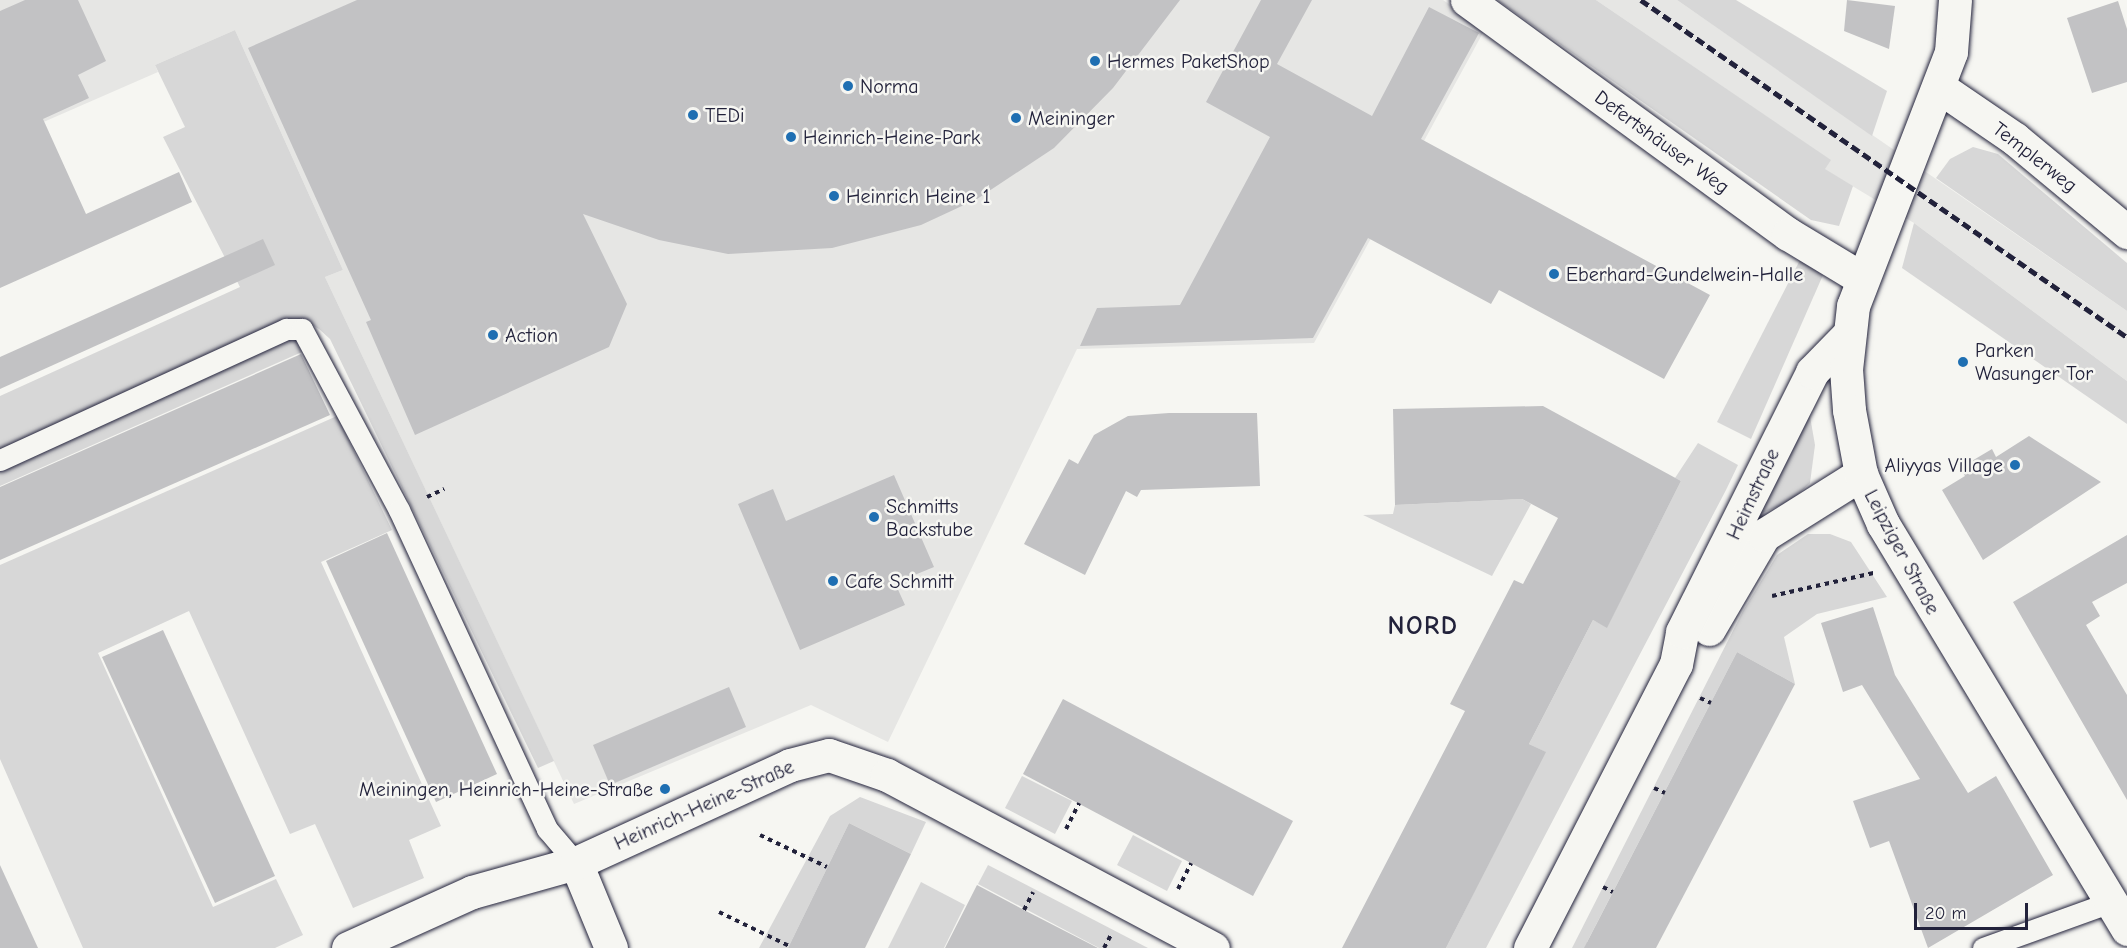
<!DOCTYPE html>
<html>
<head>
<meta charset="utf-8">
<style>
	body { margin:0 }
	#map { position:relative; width:2127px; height:948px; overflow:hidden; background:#f6f6f2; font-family:"Comic Neue",sans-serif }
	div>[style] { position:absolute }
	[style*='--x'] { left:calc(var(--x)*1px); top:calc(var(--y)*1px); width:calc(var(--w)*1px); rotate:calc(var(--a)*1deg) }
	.built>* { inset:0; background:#e6e6e4 }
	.green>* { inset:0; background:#d7d7d7 }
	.building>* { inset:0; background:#c2c2c4 }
	.path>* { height:4px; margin-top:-2px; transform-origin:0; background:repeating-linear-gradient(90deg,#22223b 0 4.5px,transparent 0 9px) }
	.roads { filter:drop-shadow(0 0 2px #22223b) drop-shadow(0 0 2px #22223b) }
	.service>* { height:21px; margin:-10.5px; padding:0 10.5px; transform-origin:10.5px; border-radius:10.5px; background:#f6f6f2 }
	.minor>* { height:33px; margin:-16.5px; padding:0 16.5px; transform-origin:16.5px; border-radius:16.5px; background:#f6f6f2 }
	.secondary>* { height:33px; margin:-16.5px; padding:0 16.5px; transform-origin:16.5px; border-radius:16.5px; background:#f6f6f2 }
	.rail>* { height:4.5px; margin-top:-2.25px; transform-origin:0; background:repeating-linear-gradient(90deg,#22223b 0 9px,transparent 0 13.5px) }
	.dots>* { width:16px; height:16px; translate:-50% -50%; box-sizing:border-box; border:3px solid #f6f6f2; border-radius:50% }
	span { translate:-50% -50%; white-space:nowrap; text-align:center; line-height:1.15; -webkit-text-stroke:5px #f6f6f2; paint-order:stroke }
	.poi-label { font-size:20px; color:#22223b }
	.left { translate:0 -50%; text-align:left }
	.right { translate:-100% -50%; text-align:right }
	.street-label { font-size:20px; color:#22223b }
	.district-label { font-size:26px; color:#22223b; font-weight:700; letter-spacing:1.5px }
	.scale { position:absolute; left:1914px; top:903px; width:114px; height:27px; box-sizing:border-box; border:3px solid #22223b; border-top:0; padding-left:8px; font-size:18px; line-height:21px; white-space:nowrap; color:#22223b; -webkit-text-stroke:4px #f6f6f2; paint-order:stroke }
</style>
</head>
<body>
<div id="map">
	<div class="built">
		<div style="clip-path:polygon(0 0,1443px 0,1485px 29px,1314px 343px,1077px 349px,888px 742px,811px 705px,574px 804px,325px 277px,343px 270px,235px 30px,155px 65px,158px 72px,0 141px)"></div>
		<div style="clip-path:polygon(1596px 0,1677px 0,2127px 311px,2127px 381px,1914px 223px,1824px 169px,1830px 160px)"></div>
	</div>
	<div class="green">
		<div style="clip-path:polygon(1497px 0,1596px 0,1831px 160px,1825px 169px,1853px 186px,1839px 226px,1811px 220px)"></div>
		<div style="clip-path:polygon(1677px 0,1736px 0,1887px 91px,1872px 136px)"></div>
		<div style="clip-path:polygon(235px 30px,343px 270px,325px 277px,554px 761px,538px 768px,330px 339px,319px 329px,307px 322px,0 450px,0 396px,240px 287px,163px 137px,185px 127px,155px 65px)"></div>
		<div style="clip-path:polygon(1973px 147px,1998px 154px,2127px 263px,2127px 311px,1936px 178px,1950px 159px)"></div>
		<div style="clip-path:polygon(1914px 223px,2127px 381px,2127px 424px,1902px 268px)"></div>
		<div style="clip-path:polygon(1801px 258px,1823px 275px,1751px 439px,1717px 422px)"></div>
		<div style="clip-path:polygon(294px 337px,302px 352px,0 486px,0 467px)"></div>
		<div style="clip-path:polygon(1808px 405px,1815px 445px,1810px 483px,1791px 501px,1755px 516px)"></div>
		<div style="clip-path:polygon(337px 416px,392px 530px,321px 562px,441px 826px,409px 840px,424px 878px,353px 908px,315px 824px,290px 834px,189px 611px,98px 653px,213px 907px,276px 879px,303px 935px,275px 948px,83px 948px,0 759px,0 565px)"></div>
		<div style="clip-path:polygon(1698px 443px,1738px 465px,1726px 490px,1486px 948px,1446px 948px,1545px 752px,1529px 744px,1593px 620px,1607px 627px,1681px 481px,1675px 478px)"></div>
		<div style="clip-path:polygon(1522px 499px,1531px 504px,1492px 576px,1363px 515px,1393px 514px,1395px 505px)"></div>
		<div style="clip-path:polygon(1808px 534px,1830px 534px,1851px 542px,1887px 597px,1817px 614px,1784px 637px,1795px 684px,1737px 652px,1587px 942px,1598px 948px,1572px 948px,1743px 611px,1777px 555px)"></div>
		<div style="clip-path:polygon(1022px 776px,1072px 801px,1055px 834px,1005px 808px)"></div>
		<div style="clip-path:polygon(860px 797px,926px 822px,911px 854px,849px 823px,788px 948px,759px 948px,830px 816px)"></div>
		<div style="clip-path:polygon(1133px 835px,1182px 861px,1167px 891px,1117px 865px)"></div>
		<div style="clip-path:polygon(988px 865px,1148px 948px,1099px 948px,978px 884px)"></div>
		<div style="clip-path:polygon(921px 882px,965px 905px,944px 948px,888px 948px)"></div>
	</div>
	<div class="building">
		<div style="clip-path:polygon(25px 0,78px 0,106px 61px,78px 75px,89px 98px,43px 119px,86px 214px,179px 172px,192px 202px,0 288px,0 11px)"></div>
		<div style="clip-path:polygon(357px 0,1180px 0,1113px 88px,1054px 148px,977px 199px,921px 225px,832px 248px,728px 254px,659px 240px,583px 214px,627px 304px,609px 347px,415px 435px,366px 322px,371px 320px,248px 48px)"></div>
		<div style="clip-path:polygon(1261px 0,1312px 0,1277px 64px,1372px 116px,1429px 7px,1479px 33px,1421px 139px,1710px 295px,1664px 379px,1499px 290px,1491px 304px,1368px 238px,1313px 338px,1080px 346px,1097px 308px,1180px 305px,1270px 137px,1206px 102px)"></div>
		<div style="clip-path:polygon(1847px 0,1895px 6px,1889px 49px,1844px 31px)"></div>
		<div style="clip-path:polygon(2118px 1px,2127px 29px,2127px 82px,2092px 93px,2067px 18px)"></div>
		<div style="clip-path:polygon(263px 239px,275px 265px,0 389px,0 357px)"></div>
		<div style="clip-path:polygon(301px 354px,330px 415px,0 560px,0 487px)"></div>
		<div style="clip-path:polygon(1543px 406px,1681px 481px,1607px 628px,1593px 620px,1529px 744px,1546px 752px,1446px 948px,1342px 948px,1465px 711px,1450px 704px,1514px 580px,1523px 584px,1558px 518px,1522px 499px,1395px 505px,1393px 409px)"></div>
		<div style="clip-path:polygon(1169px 413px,1257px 413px,1260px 486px,1141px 490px,1137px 497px,1126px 491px,1085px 575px,1024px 544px,1069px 459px,1078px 464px,1094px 435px,1128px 416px)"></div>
		<div style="clip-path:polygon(2029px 436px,2101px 482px,1983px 560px,1942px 490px,1965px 476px,1960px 468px,1992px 449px,1996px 457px)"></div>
		<div style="clip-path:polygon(894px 475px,934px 567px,895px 583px,905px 605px,800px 650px,738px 504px,773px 489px,786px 521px)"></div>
		<div style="clip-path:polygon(387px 533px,497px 774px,436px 802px,326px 561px)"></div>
		<div style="clip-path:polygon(2127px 535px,2127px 583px,2092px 602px,2100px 616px,2086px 625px,2127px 695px,2127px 800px,2013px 602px)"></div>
		<div style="clip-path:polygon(1873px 607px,1895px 675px,1968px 793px,1996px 776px,2053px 875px,1928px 948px,1889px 841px,1870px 848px,1853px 801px,1920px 779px,1862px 685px,1843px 692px,1821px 623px)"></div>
		<div style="clip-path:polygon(163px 630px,275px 876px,215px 903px,102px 657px)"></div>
		<div style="clip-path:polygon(1737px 652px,1795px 684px,1656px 948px,1584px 948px)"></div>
		<div style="clip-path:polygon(729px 687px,746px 727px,610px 785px,593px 745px)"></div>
		<div style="clip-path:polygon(1063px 699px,1293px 821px,1253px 896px,1023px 774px)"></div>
		<div style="clip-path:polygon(849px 823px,911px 854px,865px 948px,788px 948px)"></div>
		<div style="clip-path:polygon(0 865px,38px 948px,0 948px)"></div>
		<div style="clip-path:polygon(977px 885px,1024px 910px,1098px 948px,945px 948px)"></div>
	</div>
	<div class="path">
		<div style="--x:427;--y:497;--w:19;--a:-25"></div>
		<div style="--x:1772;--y:596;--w:104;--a:-12.8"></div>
		<div style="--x:1700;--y:698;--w:12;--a:24"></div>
		<div style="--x:1654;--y:788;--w:12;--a:24"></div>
		<div style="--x:1066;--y:829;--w:29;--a:-63"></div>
		<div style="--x:760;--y:835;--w:74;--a:25.5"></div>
		<div style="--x:1603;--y:887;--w:11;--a:27"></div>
		<div style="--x:1178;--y:889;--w:29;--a:-63"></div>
		<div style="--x:1024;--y:910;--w:20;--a:-63"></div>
		<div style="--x:719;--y:912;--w:78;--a:25.9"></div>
		<div style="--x:1104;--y:948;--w:15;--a:-62"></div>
	</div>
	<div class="roads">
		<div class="service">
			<div style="--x:0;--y:460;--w:315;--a:-24.6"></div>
			<div style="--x:286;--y:329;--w:16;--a:0"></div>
			<div style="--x:302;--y:329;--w:205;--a:61.8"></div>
			<div style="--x:399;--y:510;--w:352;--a:65.1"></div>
			<div style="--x:547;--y:829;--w:45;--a:49.5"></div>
			<div style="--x:1983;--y:948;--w:136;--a:-19.8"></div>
		</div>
		<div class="minor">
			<div style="--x:1467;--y:0;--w:397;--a:36.1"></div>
			<div style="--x:1788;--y:234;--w:85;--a:31.1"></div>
			<div style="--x:1939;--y:87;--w:92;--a:34.4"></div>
			<div style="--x:2015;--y:139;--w:146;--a:39.7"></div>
			<div style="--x:1709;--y:629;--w:109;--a:-59.7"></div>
			<div style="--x:1764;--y:535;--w:115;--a:-32.2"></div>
			<div style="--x:576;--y:863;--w:92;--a:67.6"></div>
			<div style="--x:348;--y:948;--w:136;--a:-24.3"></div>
			<div style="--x:472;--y:892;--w:108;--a:-15.6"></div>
			<div style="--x:576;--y:863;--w:235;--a:-24.6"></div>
			<div style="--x:790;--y:765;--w:40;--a:-14.4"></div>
			<div style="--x:829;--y:755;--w:61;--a:19"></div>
			<div style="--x:887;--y:775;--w:369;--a:28"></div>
			<div style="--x:1530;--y:948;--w:319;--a:-62.8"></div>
			<div style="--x:1676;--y:664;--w:33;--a:-79"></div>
			<div style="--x:1682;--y:632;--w:291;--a:-63.4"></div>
			<div style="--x:1812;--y:372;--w:53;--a:-45.8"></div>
		</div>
		<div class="secondary">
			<div style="--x:1955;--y:0;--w:52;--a:94.4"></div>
			<div style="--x:1951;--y:52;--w:272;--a:111.1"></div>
			<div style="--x:1853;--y:306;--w:63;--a:96.3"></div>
			<div style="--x:1846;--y:369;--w:41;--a:85.8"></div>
			<div style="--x:1849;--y:410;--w:65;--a:79.4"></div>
			<div style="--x:1861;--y:474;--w:55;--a:66.3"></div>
			<div style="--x:1883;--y:524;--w:473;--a:58.9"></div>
		</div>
	</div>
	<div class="rail">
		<div style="--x:1641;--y:0;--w:591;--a:34.74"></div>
	</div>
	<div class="dots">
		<div style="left:1095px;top:61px;background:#1f6fb2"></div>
		<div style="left:848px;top:86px;background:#1f6fb2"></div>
		<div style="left:693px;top:115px;background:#1f6fb2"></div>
		<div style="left:1016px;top:118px;background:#1f6fb2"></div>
		<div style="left:791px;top:137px;background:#1f6fb2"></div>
		<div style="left:834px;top:196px;background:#1f6fb2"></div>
		<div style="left:1554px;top:274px;background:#1f6fb2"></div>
		<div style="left:493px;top:335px;background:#1f6fb2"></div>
		<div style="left:1963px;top:362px;background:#1f6fb2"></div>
		<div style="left:2015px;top:465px;background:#1f6fb2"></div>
		<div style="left:874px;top:517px;background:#1f6fb2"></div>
		<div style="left:833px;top:581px;background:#1f6fb2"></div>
		<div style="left:665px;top:789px;background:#1f6fb2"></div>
	</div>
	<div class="poi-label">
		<span class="left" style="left:1107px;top:61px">Hermes PaketShop</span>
		<span class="left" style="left:860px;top:86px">Norma</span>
		<span class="left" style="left:705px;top:115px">TEDi</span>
		<span class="left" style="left:1028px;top:118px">Meininger</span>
		<span class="left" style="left:803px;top:137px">Heinrich-Heine-Park</span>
		<span class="left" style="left:846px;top:196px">Heinrich Heine 1</span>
		<span class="left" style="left:1566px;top:274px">Eberhard-Gundelwein-Halle</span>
		<span class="left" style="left:505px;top:335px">Action</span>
		<span class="left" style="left:1975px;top:362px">Parken<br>Wasunger Tor</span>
		<span class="right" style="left:2003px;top:465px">Aliyyas Village</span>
		<span class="left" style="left:886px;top:518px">Schmitts<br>Backstube</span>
		<span class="left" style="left:845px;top:581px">Cafe Schmitt</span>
		<span class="right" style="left:653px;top:789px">Meiningen, Heinrich-Heine-Straße</span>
	</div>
	<div class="street-label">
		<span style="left:1662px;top:142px;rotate:36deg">Defertshäuser Weg</span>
		<span style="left:2035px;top:157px;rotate:38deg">Templerweg</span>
		<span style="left:1753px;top:494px;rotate:-65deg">Heimstraße</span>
		<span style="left:1902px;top:552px;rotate:62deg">Leipziger Straße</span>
		<span style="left:704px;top:805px;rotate:-24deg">Heinrich-Heine-Straße</span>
	</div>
	<div class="district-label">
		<span style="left:1423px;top:627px">NORD</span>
	</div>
	<div class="scale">20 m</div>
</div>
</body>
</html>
